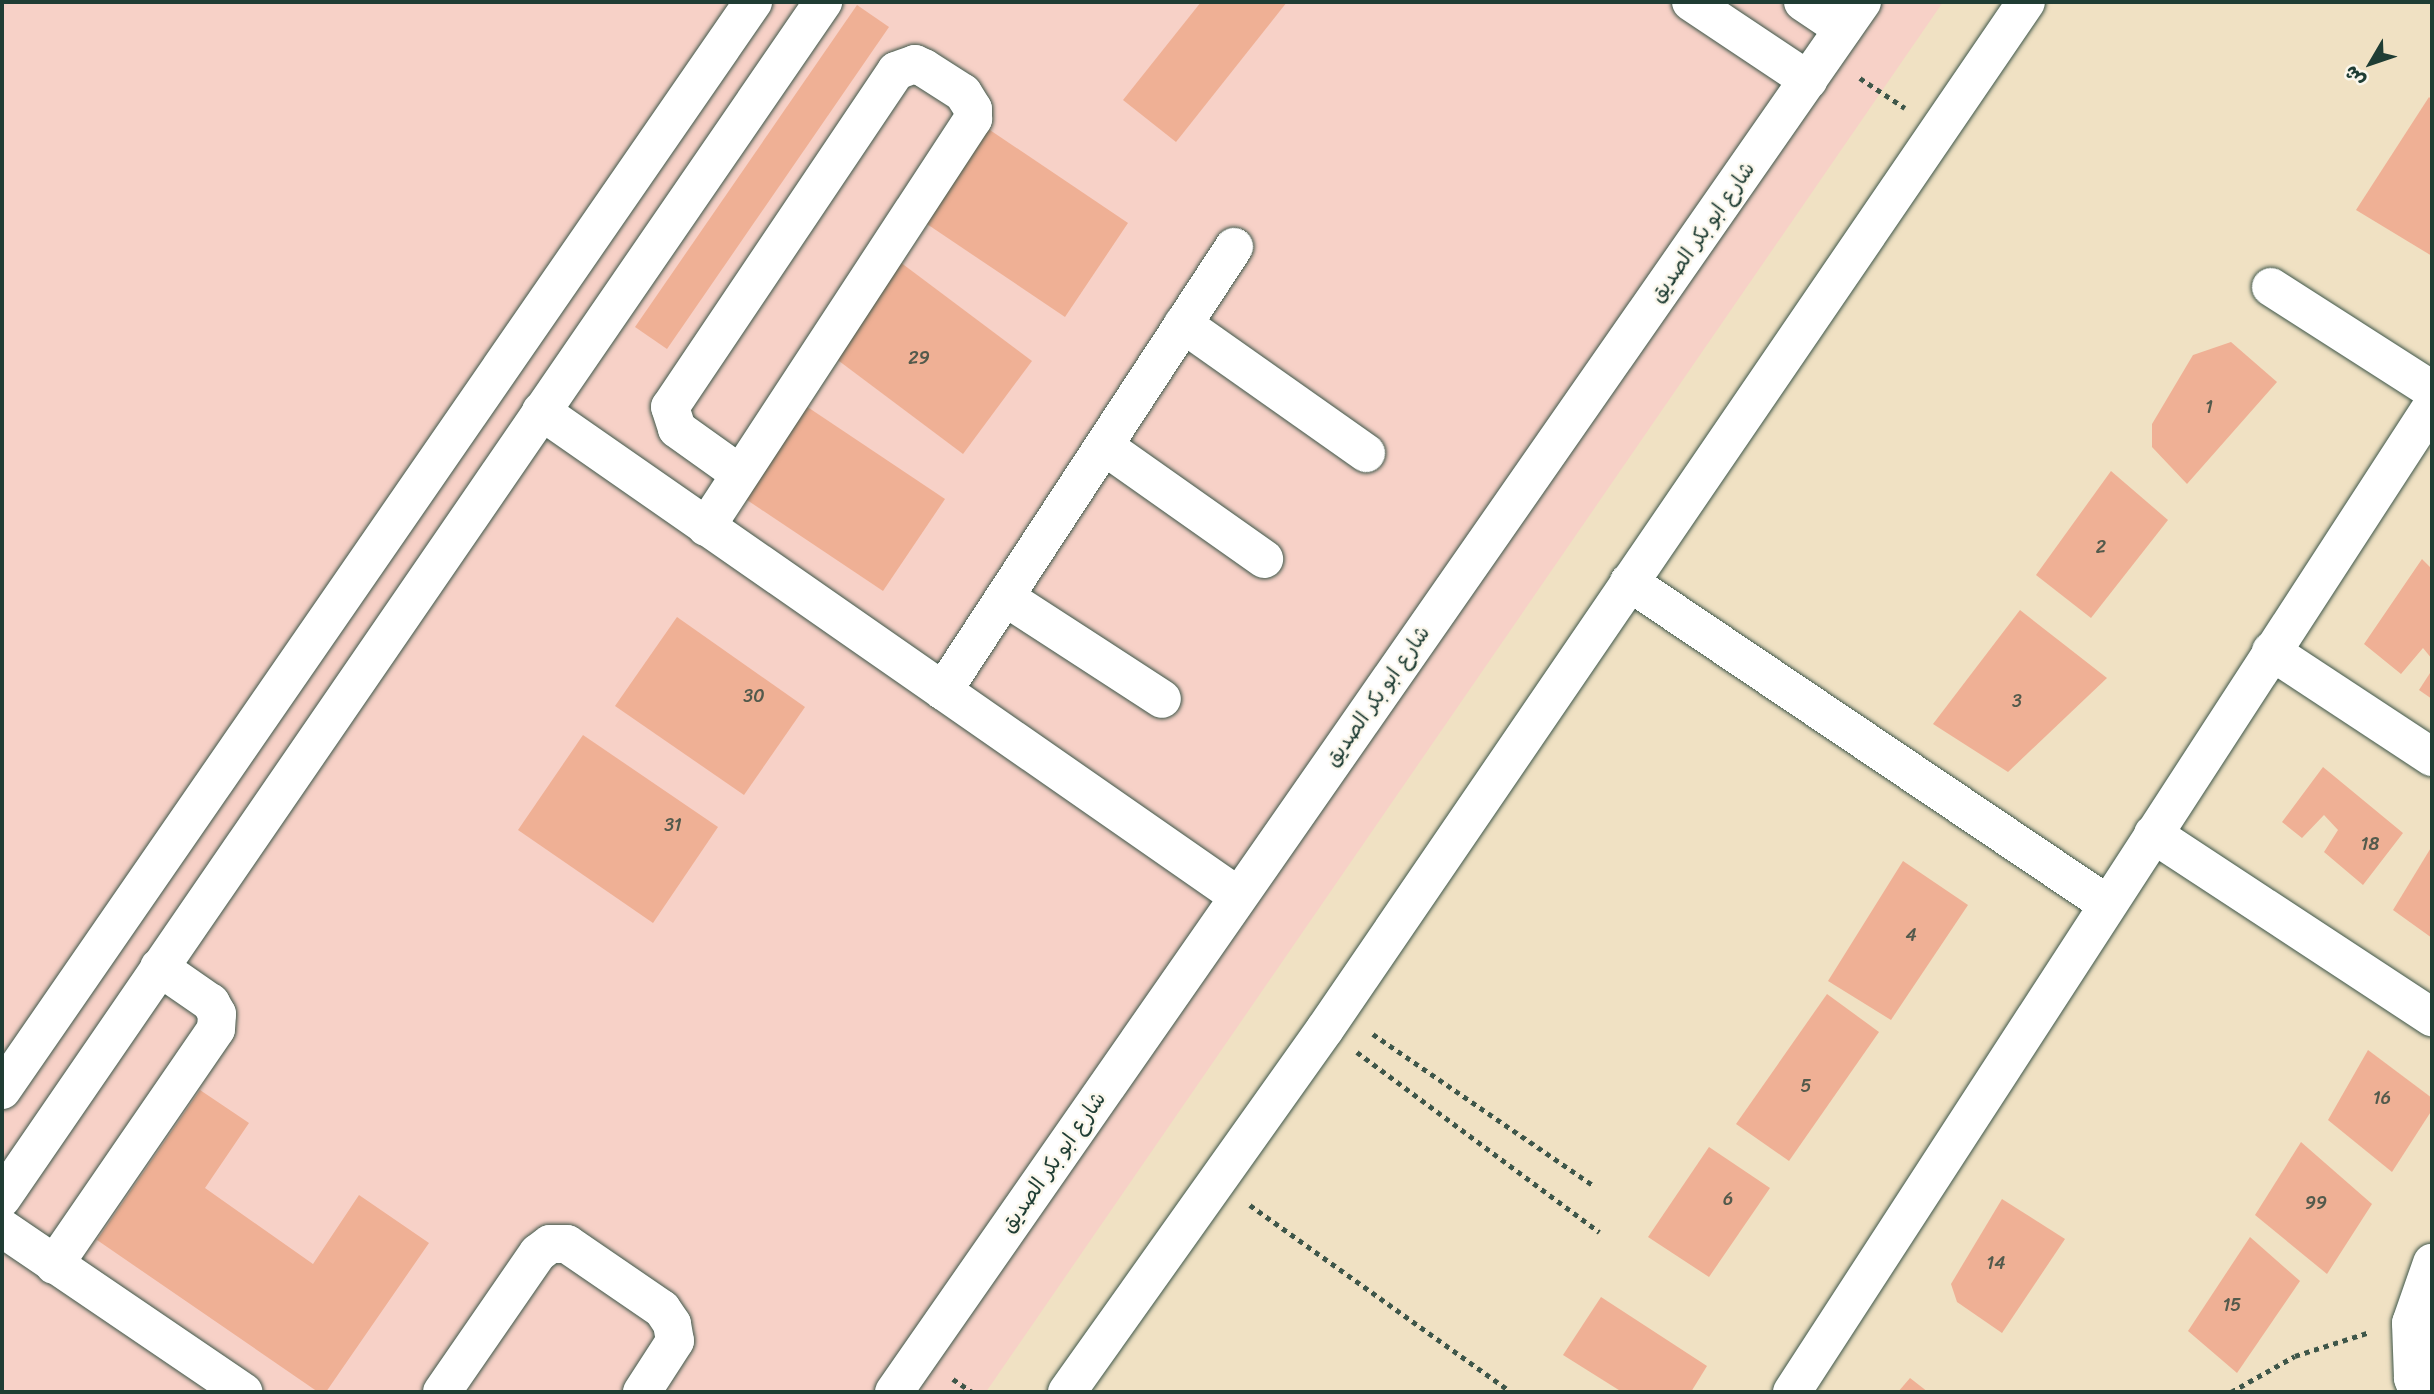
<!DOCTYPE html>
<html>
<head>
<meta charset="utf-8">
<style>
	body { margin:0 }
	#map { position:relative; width:2434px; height:1394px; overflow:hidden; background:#f0e1c3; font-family:Sriracha,"Playpen Sans Arabic",sans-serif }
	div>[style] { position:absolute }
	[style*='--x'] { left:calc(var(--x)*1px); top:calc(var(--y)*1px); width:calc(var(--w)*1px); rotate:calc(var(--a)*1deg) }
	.built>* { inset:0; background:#f7d1c7 }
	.building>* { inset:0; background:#efb095 }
	.path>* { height:4.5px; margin-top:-2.25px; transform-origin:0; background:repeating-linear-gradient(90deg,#3e5649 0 5px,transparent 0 10px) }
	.roads { filter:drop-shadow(0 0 2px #3e5649) drop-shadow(0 0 2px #3e5649) }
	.minor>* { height:38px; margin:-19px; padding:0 19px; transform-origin:19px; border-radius:19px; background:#fff }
	.major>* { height:38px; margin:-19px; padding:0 19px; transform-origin:19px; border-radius:19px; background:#fff }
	span { translate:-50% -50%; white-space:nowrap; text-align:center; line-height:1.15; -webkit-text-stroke:5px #fbf7ec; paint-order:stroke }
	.number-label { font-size:18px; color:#535a4c }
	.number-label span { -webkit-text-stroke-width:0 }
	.street-label { font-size:21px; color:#1f3d34 }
	.frame { position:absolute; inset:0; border:4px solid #1f3d34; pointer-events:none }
	.north { position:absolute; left:2336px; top:28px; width:70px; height:70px; -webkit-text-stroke:5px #fbf7ec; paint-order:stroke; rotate:231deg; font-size:19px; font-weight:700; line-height:28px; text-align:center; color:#1f3d34 }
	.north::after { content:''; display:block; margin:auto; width:24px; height:32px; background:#1f3d34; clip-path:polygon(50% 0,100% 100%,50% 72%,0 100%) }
</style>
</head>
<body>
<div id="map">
	<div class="built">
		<div style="clip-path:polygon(2px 2px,1943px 2px,986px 1392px,2px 1392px)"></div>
	</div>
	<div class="building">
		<div style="clip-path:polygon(1201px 2px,1287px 2px,1176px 142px,1123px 100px)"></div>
		<div style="clip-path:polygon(857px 5px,889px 27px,667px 349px,635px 327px)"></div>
		<div style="clip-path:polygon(2429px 97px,2432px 100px,2432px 256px,2356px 210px)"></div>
		<div style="clip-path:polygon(981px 124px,1128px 223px,1065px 317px,918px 218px)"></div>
		<div style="clip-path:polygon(896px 259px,1032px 361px,963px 454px,827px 352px)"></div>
		<div style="clip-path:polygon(2231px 342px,2277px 382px,2187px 484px,2152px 447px,2152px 424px,2193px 355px)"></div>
		<div style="clip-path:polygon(806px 406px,945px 499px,883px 591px,744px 498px)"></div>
		<div style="clip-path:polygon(2111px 471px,2168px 520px,2091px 618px,2036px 575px)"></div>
		<div style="clip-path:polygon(2422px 559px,2432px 569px,2432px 659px,2423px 648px,2401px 674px,2364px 644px)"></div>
		<div style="clip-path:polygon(2020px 610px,2107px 678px,2008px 772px,1933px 724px)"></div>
		<div style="clip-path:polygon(677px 617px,805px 707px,744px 795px,615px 706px)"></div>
		<div style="clip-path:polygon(2432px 670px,2432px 699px,2419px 690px)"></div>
		<div style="clip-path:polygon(583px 735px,718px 827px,653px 923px,518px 830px)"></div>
		<div style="clip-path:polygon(2323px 767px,2403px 833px,2363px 885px,2324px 852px,2338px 830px,2324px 815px,2302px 838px,2282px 822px)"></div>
		<div style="clip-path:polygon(2432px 846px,2432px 938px,2393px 910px)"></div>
		<div style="clip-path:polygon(1903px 861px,1968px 905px,1891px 1020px,1828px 981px)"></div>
		<div style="clip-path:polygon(1827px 994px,1879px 1032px,1789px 1161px,1736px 1124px)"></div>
		<div style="clip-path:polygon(2368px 1050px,2432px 1098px,2432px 1110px,2392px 1172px,2328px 1120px)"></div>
		<div style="clip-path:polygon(200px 1090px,249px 1123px,205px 1188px,313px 1264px,359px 1195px,429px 1243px,326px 1392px,318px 1392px,97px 1240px)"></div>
		<div style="clip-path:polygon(2301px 1142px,2372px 1204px,2327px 1274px,2255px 1215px)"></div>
		<div style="clip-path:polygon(1709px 1147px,1770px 1188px,1709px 1277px,1648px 1237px)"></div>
		<div style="clip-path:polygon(2002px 1199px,2065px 1239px,2002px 1333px,1957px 1302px,1951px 1284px)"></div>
		<div style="clip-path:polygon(2250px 1237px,2300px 1281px,2237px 1373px,2188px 1331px)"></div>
		<div style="clip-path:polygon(1601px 1297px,1707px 1366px,1691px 1392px,1622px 1392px,1563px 1355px)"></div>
		<div style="clip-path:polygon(1910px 1378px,1928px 1392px,1898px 1392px)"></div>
	</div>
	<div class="path">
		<div style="--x:1860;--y:78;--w:54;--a:33.7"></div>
		<div style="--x:1373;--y:1034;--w:268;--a:34.5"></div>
		<div style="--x:1357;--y:1052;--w:302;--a:36.6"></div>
		<div style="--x:1250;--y:1205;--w:321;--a:35.6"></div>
		<div style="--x:953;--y:1379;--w:23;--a:34"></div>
		<div style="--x:2231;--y:1392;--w:73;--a:-29.4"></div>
		<div style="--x:2295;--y:1356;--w:79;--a:-17.7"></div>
	</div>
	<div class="roads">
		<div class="minor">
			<div style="--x:1691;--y:2;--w:141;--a:33.7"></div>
			<div style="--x:1803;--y:2;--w:48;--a:34"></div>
			<div style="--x:2271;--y:287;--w:191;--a:32.6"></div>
			<div style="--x:1183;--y:324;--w:224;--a:35.2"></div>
			<div style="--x:541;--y:411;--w:849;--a:34.83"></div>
			<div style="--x:1104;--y:446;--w:196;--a:35.2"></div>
			<div style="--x:706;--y:527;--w:488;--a:-56.8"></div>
			<div style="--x:973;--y:119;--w:10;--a:-90"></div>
			<div style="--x:973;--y:109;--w:19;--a:-122"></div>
			<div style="--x:963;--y:93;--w:46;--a:-147.3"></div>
			<div style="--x:924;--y:68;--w:10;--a:-156"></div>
			<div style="--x:915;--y:64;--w:20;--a:160"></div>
			<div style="--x:896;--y:71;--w:405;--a:123.9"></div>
			<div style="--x:670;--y:407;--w:23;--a:72"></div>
			<div style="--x:677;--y:429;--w:77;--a:35.5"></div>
			<div style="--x:1629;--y:582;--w:576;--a:33.97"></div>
			<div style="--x:1005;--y:597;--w:187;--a:33"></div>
			<div style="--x:2271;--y:651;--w:193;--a:33.4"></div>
			<div style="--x:943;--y:691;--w:531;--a:-56.76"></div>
			<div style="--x:2153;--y:834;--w:334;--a:33.3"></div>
			<div style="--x:2;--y:1090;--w:1322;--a:-55.38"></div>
			<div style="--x:2;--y:1198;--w:1451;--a:-55.53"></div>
			<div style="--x:2;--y:1228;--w:292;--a:34.2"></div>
			<div style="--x:54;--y:1265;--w:286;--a:-55.5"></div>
			<div style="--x:216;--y:1029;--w:15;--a:-86"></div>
			<div style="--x:217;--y:1014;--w:13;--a:-119"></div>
			<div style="--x:211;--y:1003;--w:63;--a:-145.3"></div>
			<div style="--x:442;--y:1392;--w:169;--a:-55.4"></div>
			<div style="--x:538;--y:1253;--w:15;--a:-37"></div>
			<div style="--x:550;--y:1244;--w:17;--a:0"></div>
			<div style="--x:567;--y:1244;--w:115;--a:34.4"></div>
			<div style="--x:662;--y:1309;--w:18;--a:56"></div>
			<div style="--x:672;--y:1324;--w:17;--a:80"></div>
			<div style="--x:675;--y:1341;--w:61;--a:122.9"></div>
			<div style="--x:1792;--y:1392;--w:1175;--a:-57.01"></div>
			<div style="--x:2418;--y:1392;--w:15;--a:-110"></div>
			<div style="--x:2413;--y:1378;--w:55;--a:-92.1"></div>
			<div style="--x:2411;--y:1323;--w:64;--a:-70.7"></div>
		</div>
		<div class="major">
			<div style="--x:894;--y:1392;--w:1694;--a:-55.15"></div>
			<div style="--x:1067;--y:1392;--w:445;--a:-54.6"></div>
			<div style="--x:1325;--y:1029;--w:1243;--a:-55.68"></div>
		</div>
	</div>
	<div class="number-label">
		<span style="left:919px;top:358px">29</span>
		<span style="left:2209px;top:407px">1</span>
		<span style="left:2101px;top:547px">2</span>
		<span style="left:754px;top:696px">30</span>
		<span style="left:2017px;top:701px">3</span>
		<span style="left:673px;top:825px">31</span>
		<span style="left:2370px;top:844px">18</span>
		<span style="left:1911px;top:935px">4</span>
		<span style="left:1806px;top:1086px">5</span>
		<span style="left:2382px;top:1098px">16</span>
		<span style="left:1728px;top:1199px">6</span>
		<span style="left:2316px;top:1203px">99</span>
		<span style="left:1996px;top:1263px">14</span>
		<span style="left:2232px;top:1305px">15</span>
	</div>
	<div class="street-label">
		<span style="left:1702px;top:232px;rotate:-55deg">شارع ابو بكر الصديق</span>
		<span style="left:1377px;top:696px;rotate:-55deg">شارع ابو بكر الصديق</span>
		<span style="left:1053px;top:1162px;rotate:-55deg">شارع ابو بكر الصديق</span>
	</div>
	<div class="frame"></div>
	<div class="north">ش</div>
</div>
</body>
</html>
